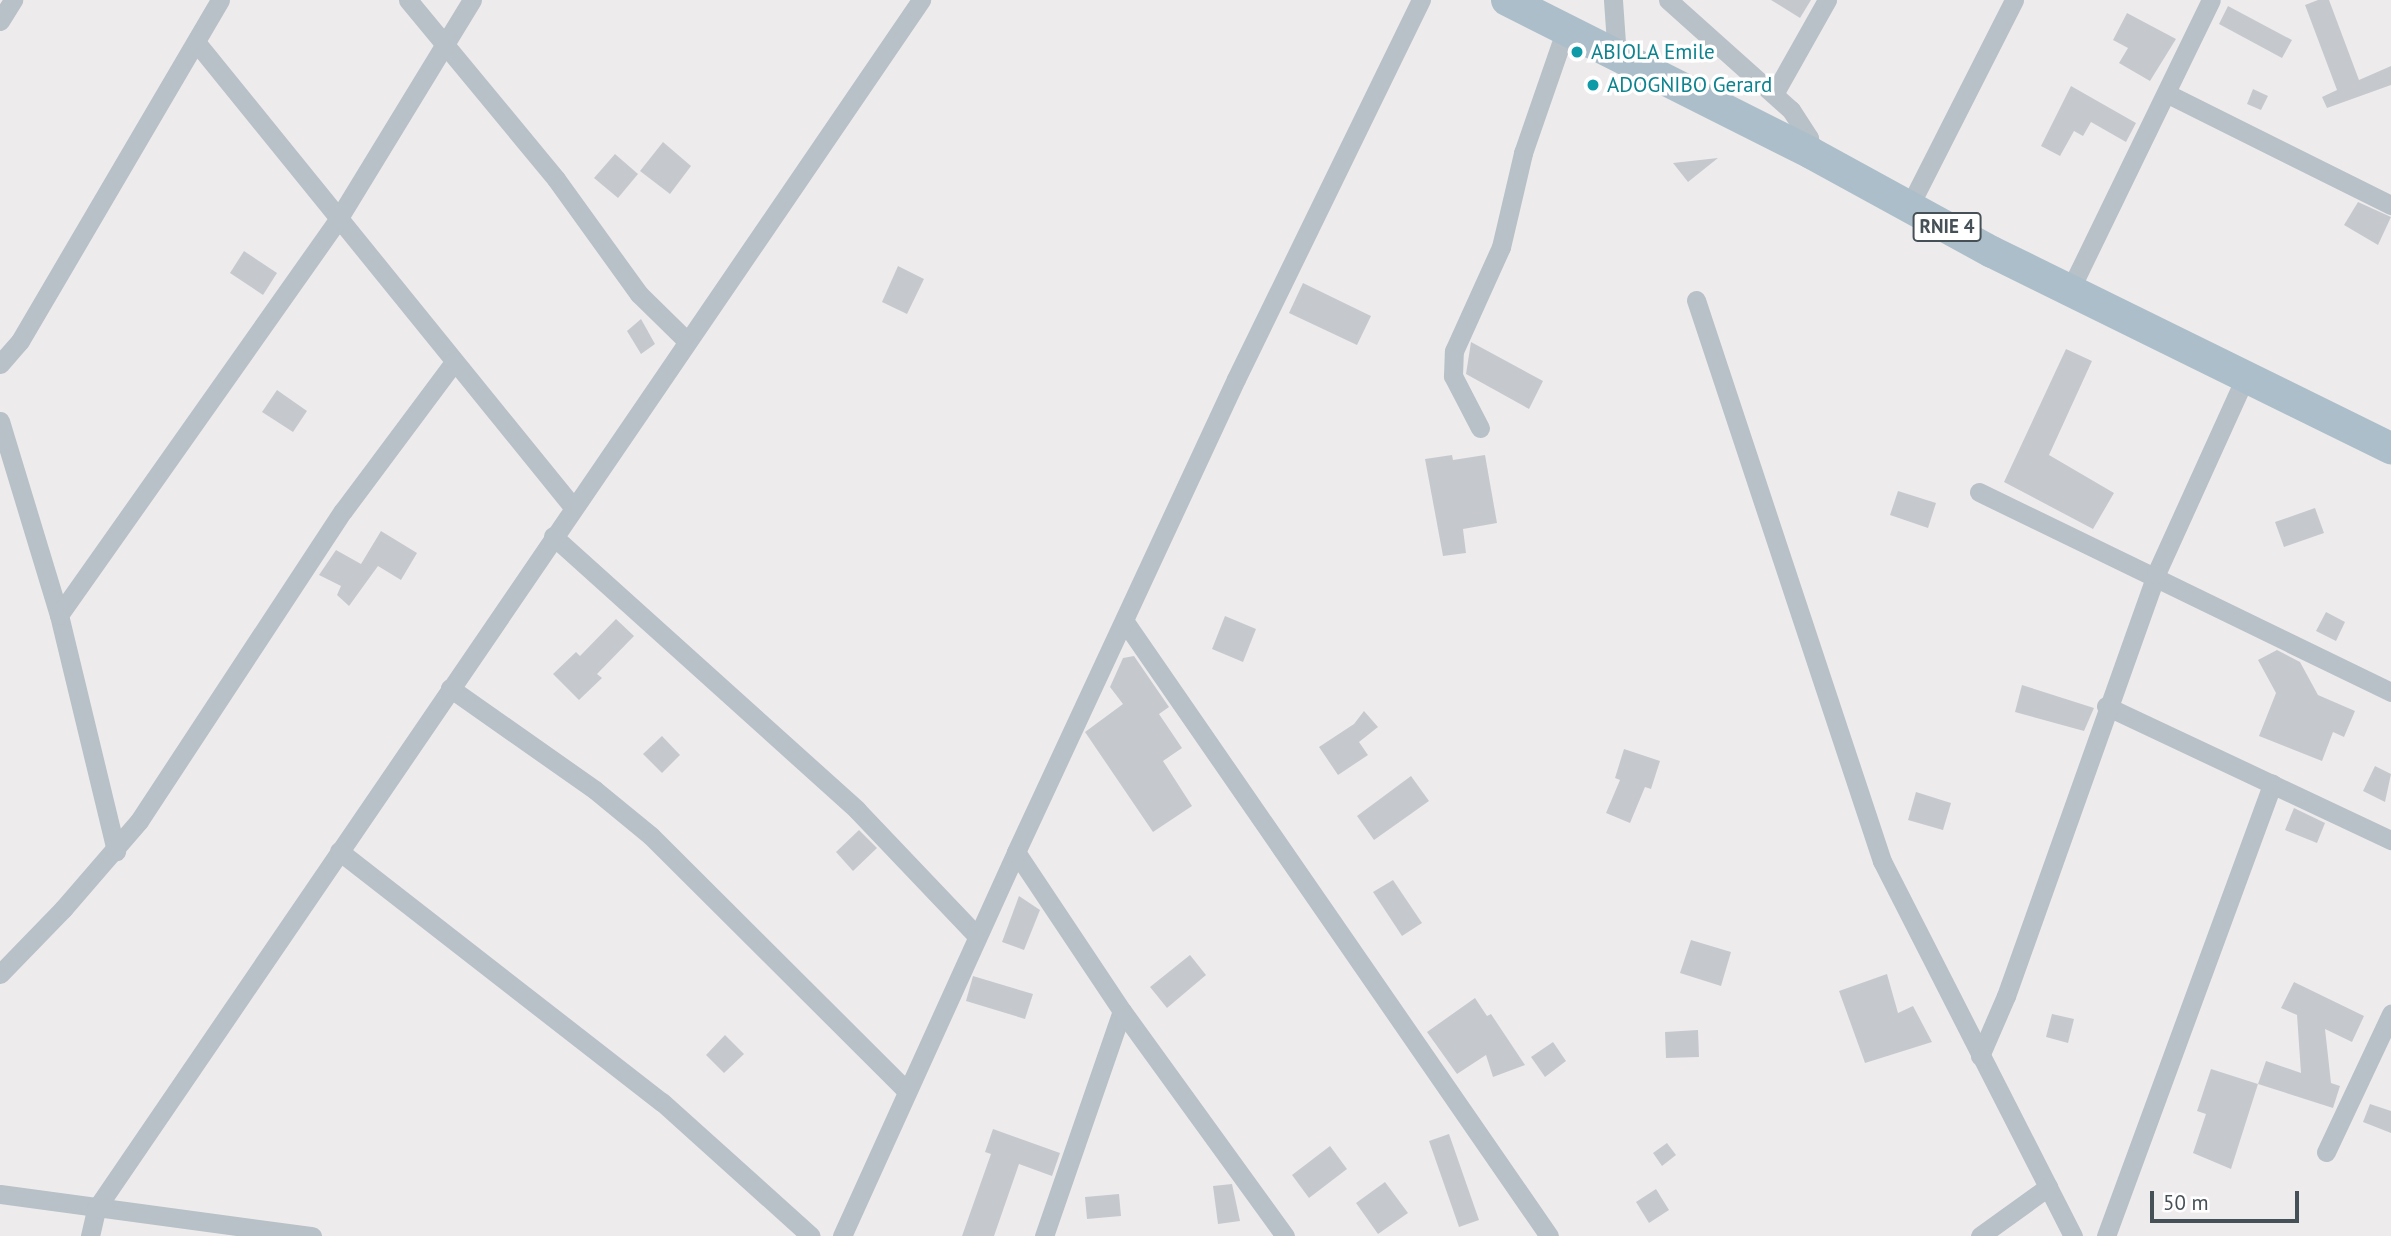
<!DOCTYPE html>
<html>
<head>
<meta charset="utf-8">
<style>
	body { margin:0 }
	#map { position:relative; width:2391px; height:1236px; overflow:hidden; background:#eeebec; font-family:"PT Sans",sans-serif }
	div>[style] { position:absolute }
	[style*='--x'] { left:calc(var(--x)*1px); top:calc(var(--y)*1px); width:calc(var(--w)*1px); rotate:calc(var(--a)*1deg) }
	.building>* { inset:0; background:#c5c9ce }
	.street>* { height:19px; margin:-9.5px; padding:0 9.5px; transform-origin:9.5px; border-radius:9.5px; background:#b7c1c7 }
	.primary>* { height:32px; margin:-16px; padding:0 16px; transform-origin:16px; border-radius:16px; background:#acbec9 }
	.dots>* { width:19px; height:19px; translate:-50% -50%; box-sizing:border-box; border:4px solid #fff; border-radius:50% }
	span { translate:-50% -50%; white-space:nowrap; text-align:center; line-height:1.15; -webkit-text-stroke:7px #fff; paint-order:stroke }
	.shield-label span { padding:2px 5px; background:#fff; border:2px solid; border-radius:5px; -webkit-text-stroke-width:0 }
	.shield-label { font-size:19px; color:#455057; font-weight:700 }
	.culture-label { font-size:21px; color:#0d838f }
	.left { translate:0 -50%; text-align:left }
	.scale { position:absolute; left:2150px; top:1191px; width:149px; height:32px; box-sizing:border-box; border:4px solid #455057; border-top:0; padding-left:9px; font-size:21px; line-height:24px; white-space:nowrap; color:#455057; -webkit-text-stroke:5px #fff; paint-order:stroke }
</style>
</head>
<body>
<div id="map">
	<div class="building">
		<div style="clip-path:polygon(1771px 0,1811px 0,1800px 18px)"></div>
		<div style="clip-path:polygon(2318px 0,2329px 0,2359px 80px,2391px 66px,2391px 85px,2327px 108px,2322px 97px,2337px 90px,2305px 5px)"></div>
		<div style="clip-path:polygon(2228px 6px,2292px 40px,2282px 58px,2219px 24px)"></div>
		<div style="clip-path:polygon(2127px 13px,2176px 39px,2150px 81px,2119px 63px,2128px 48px,2113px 40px)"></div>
		<div style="clip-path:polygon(2071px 86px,2136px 123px,2126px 142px,2091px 122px,2083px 136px,2074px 131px,2060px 156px,2041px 146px)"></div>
		<div style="clip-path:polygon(2253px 89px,2268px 96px,2261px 110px,2247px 104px)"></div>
		<div style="clip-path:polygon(663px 142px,691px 166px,670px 194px,640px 171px)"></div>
		<div style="clip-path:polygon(615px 154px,638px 174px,618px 198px,594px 178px)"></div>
		<div style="clip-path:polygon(1718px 158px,1688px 182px,1673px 163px)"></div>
		<div style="clip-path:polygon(2358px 202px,2391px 217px,2378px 245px,2344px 225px)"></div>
		<div style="clip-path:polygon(244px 251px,277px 273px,263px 295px,230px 273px)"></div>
		<div style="clip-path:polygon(898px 266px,924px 279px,907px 314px,882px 302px)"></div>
		<div style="clip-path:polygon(1303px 283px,1371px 316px,1357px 345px,1289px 313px)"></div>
		<div style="clip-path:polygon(641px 319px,655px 344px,641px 354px,627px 331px)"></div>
		<div style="clip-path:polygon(1471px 342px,1543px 381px,1529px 409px,1466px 374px)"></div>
		<div style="clip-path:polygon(2066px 349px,2092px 361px,2049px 455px,2114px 493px,2093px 529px,2004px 482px)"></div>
		<div style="clip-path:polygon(277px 390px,307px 411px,293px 432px,262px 412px)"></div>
		<div style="clip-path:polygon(1452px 455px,1453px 460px,1485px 455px,1497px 523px,1463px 529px,1466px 553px,1443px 556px,1425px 459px)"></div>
		<div style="clip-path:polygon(1898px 491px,1936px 503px,1928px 528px,1890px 515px)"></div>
		<div style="clip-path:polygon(2315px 508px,2324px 533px,2284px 547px,2275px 522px)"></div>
		<div style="clip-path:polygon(381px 531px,417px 553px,401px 580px,378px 566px,349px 606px,337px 595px,341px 586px,319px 575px,336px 550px,361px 564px)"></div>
		<div style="clip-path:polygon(2326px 612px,2345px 622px,2336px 641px,2316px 631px)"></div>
		<div style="clip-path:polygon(1225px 616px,1256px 629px,1243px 662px,1212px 649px)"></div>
		<div style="clip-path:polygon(616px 619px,634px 636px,597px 674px,602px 678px,579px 700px,553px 674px,576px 652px,580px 656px)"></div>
		<div style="clip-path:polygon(2277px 650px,2300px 662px,2318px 695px,2355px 711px,2344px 737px,2333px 732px,2322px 761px,2259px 736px,2276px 693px,2258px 660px)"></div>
		<div style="clip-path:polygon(1134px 656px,1169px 707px,1159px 714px,1182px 748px,1163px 761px,1192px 806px,1153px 832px,1085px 732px,1123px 704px,1110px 687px,1123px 658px)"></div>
		<div style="clip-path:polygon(2022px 685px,2094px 708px,2084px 731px,2015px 712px)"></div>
		<div style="clip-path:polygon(1364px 711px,1378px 727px,1359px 742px,1368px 755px,1338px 775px,1319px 747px,1354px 724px)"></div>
		<div style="clip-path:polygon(662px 736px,680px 755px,662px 773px,643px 754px)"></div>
		<div style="clip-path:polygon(1624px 749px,1660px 761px,1651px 789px,1645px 787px,1630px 823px,1606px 813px,1620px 780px,1615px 778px)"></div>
		<div style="clip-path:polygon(2375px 766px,2391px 774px,2385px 802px,2363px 791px)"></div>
		<div style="clip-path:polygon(1411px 776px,1429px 801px,1374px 840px,1357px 816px)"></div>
		<div style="clip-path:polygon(1916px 792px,1951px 803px,1943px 830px,1908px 820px)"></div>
		<div style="clip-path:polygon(2294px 808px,2325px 823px,2317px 843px,2285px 830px)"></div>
		<div style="clip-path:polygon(859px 830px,877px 848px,853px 871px,836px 852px)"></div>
		<div style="clip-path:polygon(1393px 880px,1422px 923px,1402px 936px,1373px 892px)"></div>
		<div style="clip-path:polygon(1019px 896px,1040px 910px,1024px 950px,1002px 942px)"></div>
		<div style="clip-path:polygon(1691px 940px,1731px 952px,1721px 986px,1680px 973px)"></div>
		<div style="clip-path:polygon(1190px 955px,1206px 975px,1167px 1008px,1150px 987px)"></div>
		<div style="clip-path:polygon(1887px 974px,1898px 1013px,1913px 1006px,1932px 1042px,1865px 1063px,1839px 991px)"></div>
		<div style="clip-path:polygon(973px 976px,1033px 994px,1025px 1019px,966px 1001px)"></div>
		<div style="clip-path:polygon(2294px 982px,2364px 1016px,2352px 1042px,2325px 1029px,2331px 1083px,2340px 1086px,2333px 1108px,2258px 1084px,2266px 1061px,2301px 1073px,2297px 1015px,2281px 1008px)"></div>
		<div style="clip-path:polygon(1475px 998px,1487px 1016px,1491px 1014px,1525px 1065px,1493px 1077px,1486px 1055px,1457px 1074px,1427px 1032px)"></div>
		<div style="clip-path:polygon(2052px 1014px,2074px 1019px,2068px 1043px,2046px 1037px)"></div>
		<div style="clip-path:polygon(1698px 1030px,1699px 1057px,1666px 1058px,1665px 1032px)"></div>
		<div style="clip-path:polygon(725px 1035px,744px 1054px,724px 1073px,706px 1055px)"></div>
		<div style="clip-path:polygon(1553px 1042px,1566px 1061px,1545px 1077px,1531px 1057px)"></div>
		<div style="clip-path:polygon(2211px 1069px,2258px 1084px,2231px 1169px,2193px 1153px,2206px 1114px,2197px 1111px)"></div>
		<div style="clip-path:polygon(2370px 1104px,2391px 1111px,2391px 1133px,2363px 1122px)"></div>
		<div style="clip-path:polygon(993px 1129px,1060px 1153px,1052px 1176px,1019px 1164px,994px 1236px,962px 1236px,991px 1154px,985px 1152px)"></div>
		<div style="clip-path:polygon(1449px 1134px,1479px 1220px,1459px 1227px,1429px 1141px)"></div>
		<div style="clip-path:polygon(1667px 1143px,1676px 1155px,1662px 1166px,1653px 1153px)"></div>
		<div style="clip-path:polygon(1330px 1146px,1347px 1169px,1309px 1198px,1292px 1175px)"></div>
		<div style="clip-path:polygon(1385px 1182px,1408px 1213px,1378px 1234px,1356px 1203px)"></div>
		<div style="clip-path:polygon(1232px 1184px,1240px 1221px,1218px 1224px,1213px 1186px)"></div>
		<div style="clip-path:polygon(1656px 1189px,1669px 1210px,1649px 1223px,1636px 1202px)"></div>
		<div style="clip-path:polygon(1119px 1194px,1121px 1216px,1087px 1219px,1085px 1197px)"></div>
	</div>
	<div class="street">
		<div style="--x:408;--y:0;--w:232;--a:50.4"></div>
		<div style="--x:556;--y:179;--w:142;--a:54.2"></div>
		<div style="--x:639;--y:294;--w:66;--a:44.4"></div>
		<div style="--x:1613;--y:0;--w:57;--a:86"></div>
		<div style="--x:1668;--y:0;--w:165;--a:41.8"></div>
		<div style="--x:1791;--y:110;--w:33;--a:57"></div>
		<div style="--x:1809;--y:138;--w:15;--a:82"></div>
		<div style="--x:0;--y:21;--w:25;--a:-58"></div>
		<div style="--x:196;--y:42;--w:599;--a:50.97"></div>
		<div style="--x:1774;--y:94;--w:108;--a:-60.6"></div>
		<div style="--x:2168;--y:94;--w:249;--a:26.5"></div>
		<div style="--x:1909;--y:207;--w:232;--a:-63.1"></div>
		<div style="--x:2070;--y:290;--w:322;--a:-64.1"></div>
		<div style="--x:1696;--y:300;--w:591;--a:71.66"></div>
		<div style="--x:1882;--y:861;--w:366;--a:63"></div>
		<div style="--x:0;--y:364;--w:30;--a:-49"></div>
		<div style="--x:20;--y:341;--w:395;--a:-59.6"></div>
		<div style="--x:0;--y:421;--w:203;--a:73.1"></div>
		<div style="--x:59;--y:615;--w:243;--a:76.4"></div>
		<div style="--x:1480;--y:428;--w:59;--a:-117.4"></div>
		<div style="--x:1453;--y:376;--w:25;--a:-88"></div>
		<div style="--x:1454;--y:351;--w:114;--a:-65.7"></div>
		<div style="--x:1501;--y:247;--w:97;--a:-76.8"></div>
		<div style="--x:1523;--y:153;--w:131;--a:-70.9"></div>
		<div style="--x:1979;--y:492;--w:458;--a:25.9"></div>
		<div style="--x:553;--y:536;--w:409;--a:42"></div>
		<div style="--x:857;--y:810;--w:174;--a:46.4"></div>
		<div style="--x:59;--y:615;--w:482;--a:-54.8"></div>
		<div style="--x:337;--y:221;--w:259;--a:-58.6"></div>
		<div style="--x:1125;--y:622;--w:746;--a:55.37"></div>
		<div style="--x:450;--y:688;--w:177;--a:35.1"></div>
		<div style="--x:595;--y:790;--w:72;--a:39.4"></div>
		<div style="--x:651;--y:836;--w:359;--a:44.9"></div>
		<div style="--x:2106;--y:706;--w:315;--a:25.2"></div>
		<div style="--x:339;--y:851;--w:409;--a:37.9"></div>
		<div style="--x:662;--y:1102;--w:200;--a:42"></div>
		<div style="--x:0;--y:974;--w:91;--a:-45.9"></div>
		<div style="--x:63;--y:909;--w:116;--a:-49.2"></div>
		<div style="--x:139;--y:821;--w:371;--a:-56.7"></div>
		<div style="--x:343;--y:511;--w:186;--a:-53.3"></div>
		<div style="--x:1980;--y:1056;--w:65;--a:-66.6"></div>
		<div style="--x:2006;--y:996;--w:448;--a:-70.4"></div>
		<div style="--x:2156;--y:574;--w:217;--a:-65.6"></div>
		<div style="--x:2326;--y:1152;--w:153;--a:-64.8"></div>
		<div style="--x:0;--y:1194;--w:315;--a:7.7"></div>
		<div style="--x:90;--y:1236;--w:28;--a:-77"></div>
		<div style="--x:96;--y:1209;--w:1464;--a:-55.69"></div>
		<div style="--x:842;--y:1236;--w:422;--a:-65.6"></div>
		<div style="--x:1044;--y:1236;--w:238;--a:-70.9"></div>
		<div style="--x:1285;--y:1236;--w:278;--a:-125.9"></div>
		<div style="--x:1122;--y:1011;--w:191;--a:-123.7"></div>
		<div style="--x:1016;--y:852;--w:522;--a:-65.06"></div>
		<div style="--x:1236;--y:379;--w:422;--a:-64"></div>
		<div style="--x:1980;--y:1236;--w:84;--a:-35.8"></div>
		<div style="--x:2048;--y:1187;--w:55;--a:63"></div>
		<div style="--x:2106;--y:1236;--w:482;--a:-69.8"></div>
	</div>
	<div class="primary">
		<div style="--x:1507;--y:0;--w:340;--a:26.7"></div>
		<div style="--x:1811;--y:153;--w:206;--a:28.7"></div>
		<div style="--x:1992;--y:252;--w:445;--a:26.2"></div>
	</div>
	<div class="dots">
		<div style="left:1577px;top:52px;background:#0f9aa8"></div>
		<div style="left:1593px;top:85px;background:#0f9aa8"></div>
	</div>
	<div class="shield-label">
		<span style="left:1947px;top:227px">RNIE 4</span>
	</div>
	<div class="culture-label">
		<span class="left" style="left:1591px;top:52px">ABIOLA Emile</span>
		<span class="left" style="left:1607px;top:85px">ADOGNIBO Gerard</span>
	</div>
	<div class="scale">50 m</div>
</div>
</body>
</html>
